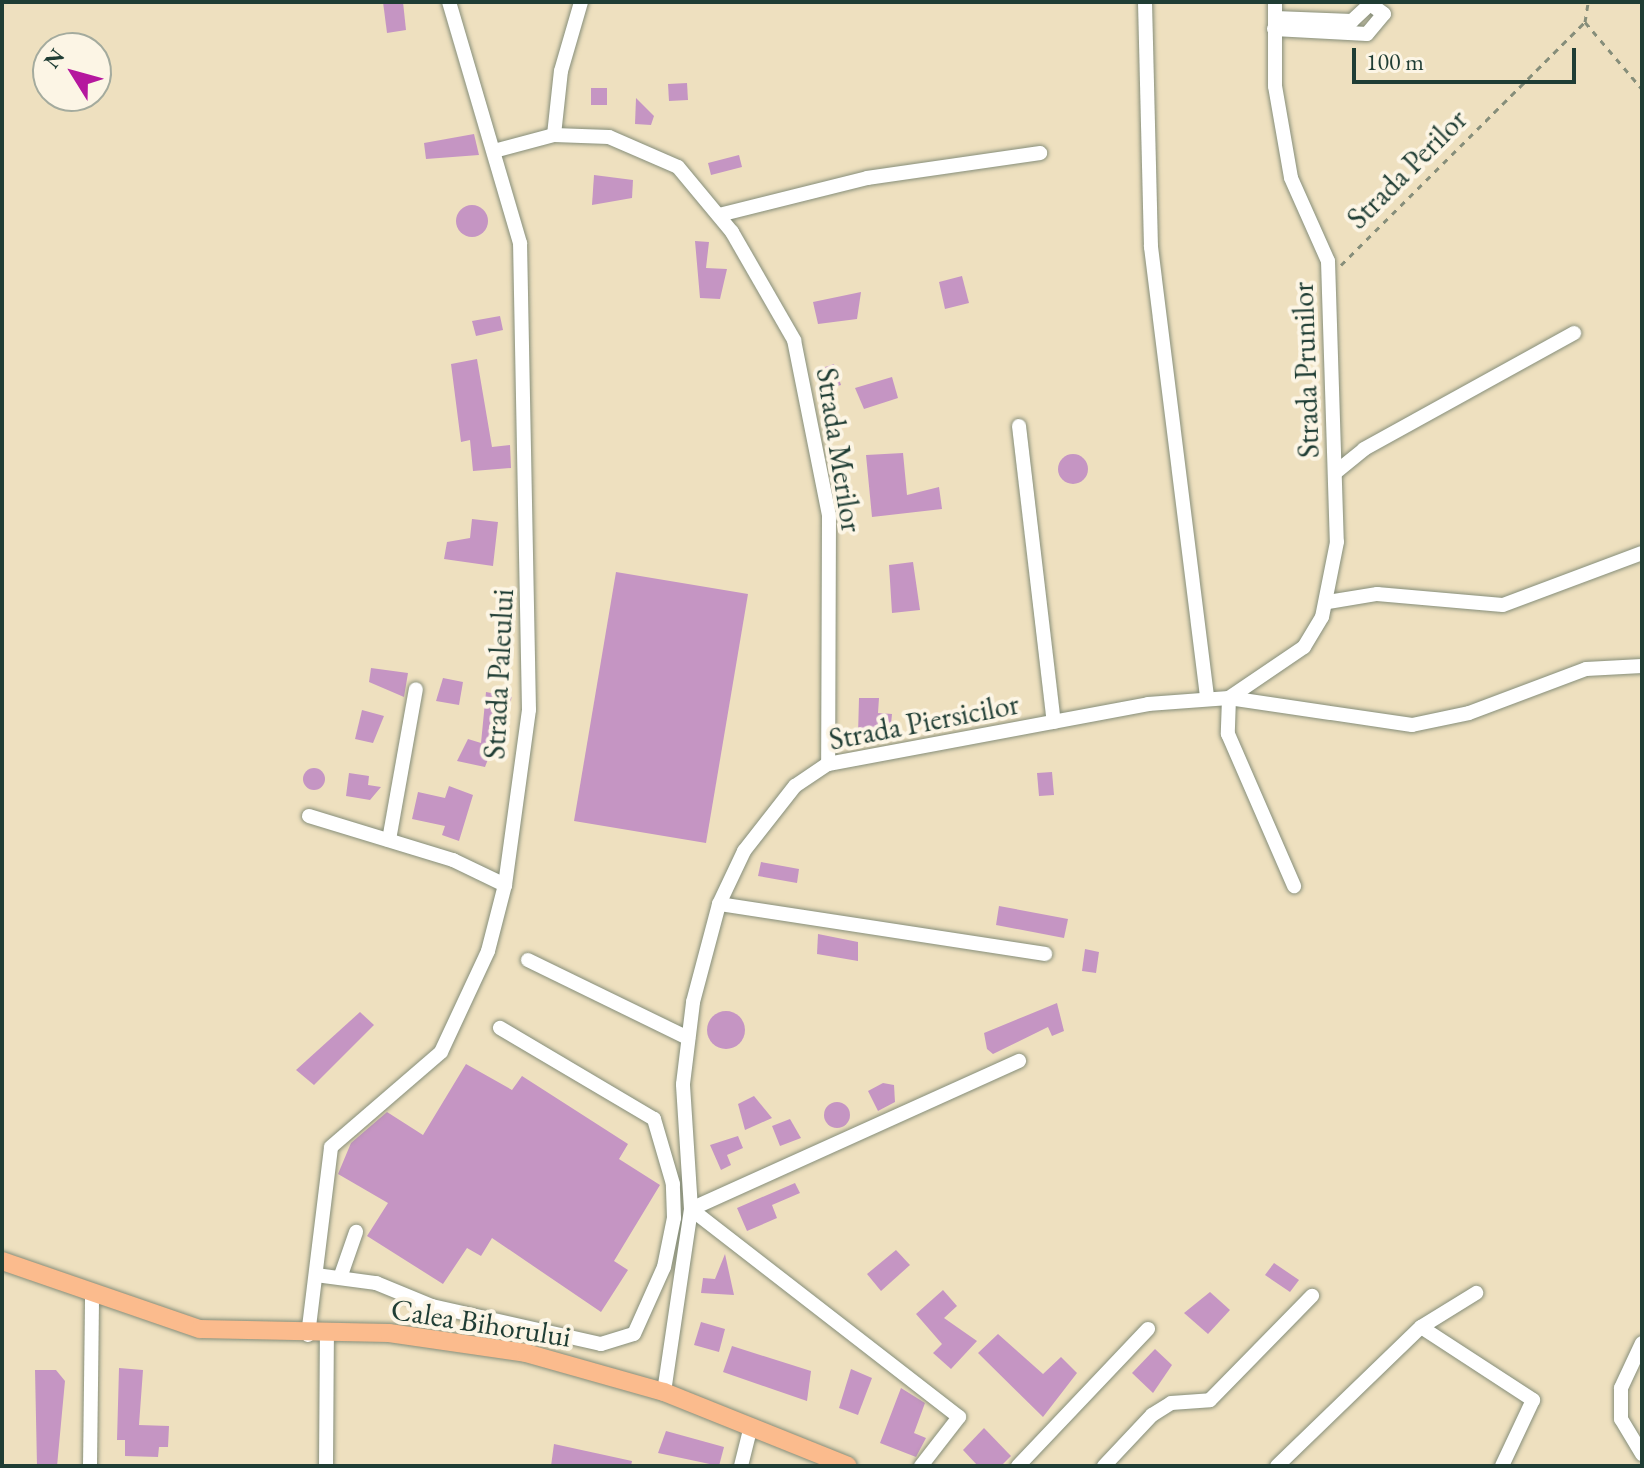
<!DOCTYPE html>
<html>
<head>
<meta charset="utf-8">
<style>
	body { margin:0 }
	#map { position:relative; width:1644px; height:1468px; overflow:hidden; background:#eee0bf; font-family:"EB Garamond",serif }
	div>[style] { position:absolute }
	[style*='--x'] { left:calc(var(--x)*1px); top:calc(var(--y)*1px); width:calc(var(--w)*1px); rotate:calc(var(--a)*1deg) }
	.building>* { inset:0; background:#c595c3 }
	.round { border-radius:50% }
	.path>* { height:3px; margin-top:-1.5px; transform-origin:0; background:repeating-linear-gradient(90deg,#868e7a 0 6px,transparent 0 12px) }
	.roads { filter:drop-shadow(0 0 2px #868e7a) drop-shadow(0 0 2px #868e7a) }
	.minor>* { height:14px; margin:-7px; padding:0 7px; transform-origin:7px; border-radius:7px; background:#fff }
	.major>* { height:18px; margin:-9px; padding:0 9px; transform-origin:9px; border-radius:9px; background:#fbbb8d }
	span { translate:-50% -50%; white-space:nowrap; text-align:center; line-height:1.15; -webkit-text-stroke:8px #fcf5e5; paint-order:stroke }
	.street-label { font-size:30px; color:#1f3d34 }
	.frame { position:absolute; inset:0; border:4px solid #1f3d34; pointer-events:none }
	.north { position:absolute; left:32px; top:32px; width:80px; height:80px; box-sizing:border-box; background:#fcf5e5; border:2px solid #a4ab9e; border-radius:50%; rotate:307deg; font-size:22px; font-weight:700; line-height:32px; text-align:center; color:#1f3d34 }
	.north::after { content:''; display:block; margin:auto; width:28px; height:36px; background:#b5179e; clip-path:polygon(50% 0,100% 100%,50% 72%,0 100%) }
	.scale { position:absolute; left:1352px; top:48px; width:224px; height:36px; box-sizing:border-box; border:4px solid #1f3d34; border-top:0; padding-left:10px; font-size:24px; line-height:28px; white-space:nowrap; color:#1f3d34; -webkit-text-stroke:6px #fcf5e5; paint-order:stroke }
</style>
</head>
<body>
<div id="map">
	<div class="building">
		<div style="clip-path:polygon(383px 2px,403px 2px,406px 30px,387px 33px)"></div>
		<div style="clip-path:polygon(687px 83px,688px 100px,669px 101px,668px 84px)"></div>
		<div style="clip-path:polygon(591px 88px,607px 88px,607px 105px,591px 105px)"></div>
		<div style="clip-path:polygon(636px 98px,654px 116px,651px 125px,635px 124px)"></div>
		<div style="clip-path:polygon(474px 134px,479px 155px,426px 159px,424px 143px)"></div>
		<div style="clip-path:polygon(739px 155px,742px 167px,711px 175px,708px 163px)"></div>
		<div style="clip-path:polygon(594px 175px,633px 180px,632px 198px,592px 205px)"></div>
		<div class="round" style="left:456px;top:205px;width:32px;height:32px"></div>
		<div style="clip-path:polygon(695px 241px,709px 242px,706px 268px,727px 269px,720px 299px,700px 298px)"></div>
		<div style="clip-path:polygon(962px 276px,969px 303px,945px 309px,939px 282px)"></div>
		<div style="clip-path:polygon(861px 292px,857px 319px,818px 324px,813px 302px)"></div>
		<div style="clip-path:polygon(500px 316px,503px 330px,476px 336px,472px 321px)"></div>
		<div style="clip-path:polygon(477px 359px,492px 447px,510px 445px,511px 468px,473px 471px,470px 440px,461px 442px,451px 364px)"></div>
		<div style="clip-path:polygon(834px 364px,841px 385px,822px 391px,816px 370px)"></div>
		<div style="clip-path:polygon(892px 377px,898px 398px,864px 409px,855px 388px)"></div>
		<div style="clip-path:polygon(903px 453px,907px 495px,939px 487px,942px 509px,872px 517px,866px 455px)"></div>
		<div class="round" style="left:1058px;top:454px;width:30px;height:30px"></div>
		<div style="clip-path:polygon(472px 519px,498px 522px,493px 566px,444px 559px,447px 542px,470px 538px)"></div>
		<div style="clip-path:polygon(913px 562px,920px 610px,892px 613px,889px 565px)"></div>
		<div style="clip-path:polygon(616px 572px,748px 594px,706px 843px,574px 821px)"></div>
		<div style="clip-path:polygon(371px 668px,408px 673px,404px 697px,369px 682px)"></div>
		<div style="clip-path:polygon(443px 678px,463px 682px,459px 705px,436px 701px)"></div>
		<div style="clip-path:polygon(486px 692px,512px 697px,485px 767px,457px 761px,468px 739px,481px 743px)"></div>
		<div style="clip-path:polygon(859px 698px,879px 698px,878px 713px,892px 714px,891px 724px,878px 723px,878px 735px,858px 735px)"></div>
		<div style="clip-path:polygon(362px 710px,384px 716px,373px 743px,355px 739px)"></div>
		<div class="round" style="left:303px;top:768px;width:22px;height:22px"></div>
		<div style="clip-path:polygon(1052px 772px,1054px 795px,1039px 796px,1037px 773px)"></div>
		<div style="clip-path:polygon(349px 773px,369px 776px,368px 785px,381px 787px,370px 800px,346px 796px)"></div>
		<div style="clip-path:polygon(449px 786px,473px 795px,459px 841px,442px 835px,445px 826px,412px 819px,418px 792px,445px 798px)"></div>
		<div style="clip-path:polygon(761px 862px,799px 869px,797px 883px,758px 876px)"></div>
		<div style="clip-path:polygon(999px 906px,1068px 919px,1064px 938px,996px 925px)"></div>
		<div style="clip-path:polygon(818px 934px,858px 942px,858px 961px,817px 954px)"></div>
		<div style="clip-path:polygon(1085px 949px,1099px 952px,1096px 973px,1082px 971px)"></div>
		<div style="clip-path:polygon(1057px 1003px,1064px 1031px,1052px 1036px,1048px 1027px,993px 1054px,987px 1049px,984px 1033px)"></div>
		<div class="round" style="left:707px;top:1011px;width:38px;height:38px"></div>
		<div style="clip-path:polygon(360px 1012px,374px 1025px,314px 1085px,296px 1070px)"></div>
		<div style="clip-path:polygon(466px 1064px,512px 1090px,522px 1076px,628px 1144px,619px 1159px,660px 1185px,614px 1261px,628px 1270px,601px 1312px,492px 1238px,481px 1256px,467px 1248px,443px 1284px,367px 1236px,388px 1203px,338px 1174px,351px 1143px,387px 1112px,423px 1135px)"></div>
		<div style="clip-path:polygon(883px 1083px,894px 1085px,895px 1102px,878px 1111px,868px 1091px)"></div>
		<div style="clip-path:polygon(754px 1096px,772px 1118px,745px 1130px,738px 1104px)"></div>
		<div class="round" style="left:824px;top:1102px;width:26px;height:26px"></div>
		<div style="clip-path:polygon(790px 1119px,801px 1138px,780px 1146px,772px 1126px)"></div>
		<div style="clip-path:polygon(738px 1136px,743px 1148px,727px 1155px,731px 1165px,721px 1170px,710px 1145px)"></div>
		<div style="clip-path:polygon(795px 1183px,800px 1193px,772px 1205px,777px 1218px,747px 1231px,737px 1208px)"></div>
		<div style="clip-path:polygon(896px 1250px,910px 1265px,881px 1291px,867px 1274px)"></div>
		<div style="clip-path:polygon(725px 1254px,734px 1295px,701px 1293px,703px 1278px,715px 1279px)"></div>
		<div style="clip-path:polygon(1274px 1263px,1299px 1280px,1290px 1292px,1265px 1275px)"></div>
		<div style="clip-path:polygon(943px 1290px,957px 1306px,944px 1318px,977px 1341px,951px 1369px,933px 1353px,942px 1344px,916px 1314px)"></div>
		<div style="clip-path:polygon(1210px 1292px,1230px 1310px,1208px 1334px,1184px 1313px)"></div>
		<div style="clip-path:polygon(701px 1322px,725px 1329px,719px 1352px,694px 1345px)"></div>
		<div style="clip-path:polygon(998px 1334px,1043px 1374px,1061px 1357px,1077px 1373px,1043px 1417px,978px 1353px)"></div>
		<div style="clip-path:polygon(732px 1346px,811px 1371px,807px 1401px,723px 1372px)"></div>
		<div style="clip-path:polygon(1155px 1349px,1172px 1365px,1153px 1393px,1132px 1373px)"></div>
		<div style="clip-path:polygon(119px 1368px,143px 1370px,139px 1425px,169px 1426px,168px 1447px,159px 1447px,158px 1457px,125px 1456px,125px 1440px,117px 1440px)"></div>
		<div style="clip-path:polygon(851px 1369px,872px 1378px,858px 1415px,839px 1408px)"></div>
		<div style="clip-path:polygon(35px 1370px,56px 1370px,65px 1381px,57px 1466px,37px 1466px)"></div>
		<div style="clip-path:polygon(901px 1388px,925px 1403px,914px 1433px,926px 1438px,916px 1457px,880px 1443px)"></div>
		<div style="clip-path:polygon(984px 1428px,1011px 1456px,1001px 1466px,978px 1466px,963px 1450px)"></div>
		<div style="clip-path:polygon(666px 1431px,724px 1447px,719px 1466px,658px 1453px)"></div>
		<div style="clip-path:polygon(554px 1444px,632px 1461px,631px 1466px,551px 1466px)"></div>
	</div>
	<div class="path">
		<div style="--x:1585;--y:22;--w:20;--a:-81"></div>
		<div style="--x:1341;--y:265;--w:344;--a:-44.9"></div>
		<div style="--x:1585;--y:22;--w:88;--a:49.6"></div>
	</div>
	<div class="roads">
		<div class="minor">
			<div style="--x:1145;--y:2;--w:245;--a:88.6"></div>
			<div style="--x:1151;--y:247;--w:453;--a:82.9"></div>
			<div style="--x:1275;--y:2;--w:84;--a:90"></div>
			<div style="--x:1275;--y:86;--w:93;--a:80.1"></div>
			<div style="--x:1291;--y:178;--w:91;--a:66"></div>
			<div style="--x:1328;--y:261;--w:281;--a:88.2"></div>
			<div style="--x:1337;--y:542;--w:76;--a:101.3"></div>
			<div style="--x:1322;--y:617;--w:35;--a:121"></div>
			<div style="--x:1304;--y:647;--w:91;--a:145.8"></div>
			<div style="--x:1229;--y:698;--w:36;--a:92"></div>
			<div style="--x:1228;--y:734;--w:166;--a:66.5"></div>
			<div style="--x:1274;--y:29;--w:93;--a:3.1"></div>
			<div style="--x:1367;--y:34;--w:26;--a:-50"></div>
			<div style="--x:1384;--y:14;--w:17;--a:-144"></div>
			<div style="--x:1370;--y:4;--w:25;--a:137"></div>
			<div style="--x:1352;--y:21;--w:77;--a:-177.8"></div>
			<div style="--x:554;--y:135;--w:55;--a:2.1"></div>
			<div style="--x:609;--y:137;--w:75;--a:23.5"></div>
			<div style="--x:678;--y:167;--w:85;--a:50.3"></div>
			<div style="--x:732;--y:232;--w:125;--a:60.1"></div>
			<div style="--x:794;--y:340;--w:178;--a:78.7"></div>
			<div style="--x:829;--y:515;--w:249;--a:90.2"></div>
			<div style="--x:494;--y:151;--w:62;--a:-14.9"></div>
			<div style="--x:554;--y:135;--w:64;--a:-83.8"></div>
			<div style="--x:561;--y:71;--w:72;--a:-73.8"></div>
			<div style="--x:719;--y:215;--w:153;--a:-14"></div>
			<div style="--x:867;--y:178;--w:175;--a:-8.2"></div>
			<div style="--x:1019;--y:426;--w:298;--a:83.3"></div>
			<div style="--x:1336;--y:472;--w:36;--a:-39"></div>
			<div style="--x:1364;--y:449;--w:240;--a:-28.9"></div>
			<div style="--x:1328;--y:602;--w:50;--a:-9.3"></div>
			<div style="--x:1377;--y:594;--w:126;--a:5"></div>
			<div style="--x:1503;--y:605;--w:148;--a:-20.5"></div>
			<div style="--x:309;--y:816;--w:151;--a:17"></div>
			<div style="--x:453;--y:860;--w:58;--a:25.7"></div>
			<div style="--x:389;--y:840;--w:153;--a:-79.9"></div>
			<div style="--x:719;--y:904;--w:330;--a:8.7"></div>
			<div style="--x:528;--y:960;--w:178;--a:26"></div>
			<div style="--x:316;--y:1275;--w:61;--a:7.6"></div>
			<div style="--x:376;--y:1283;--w:61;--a:22.3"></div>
			<div style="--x:432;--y:1306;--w:173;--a:12.7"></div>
			<div style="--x:601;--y:1344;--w:34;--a:-17"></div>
			<div style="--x:634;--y:1334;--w:73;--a:-65.9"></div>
			<div style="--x:664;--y:1267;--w:50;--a:-78.5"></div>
			<div style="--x:674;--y:1218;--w:34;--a:-92"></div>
			<div style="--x:673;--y:1184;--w:68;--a:-106.3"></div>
			<div style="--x:654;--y:1119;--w:179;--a:-149.4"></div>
			<div style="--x:340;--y:1278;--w:49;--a:-70.8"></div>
			<div style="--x:1421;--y:1327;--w:134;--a:33.1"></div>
			<div style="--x:1533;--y:1400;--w:73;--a:115.2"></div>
			<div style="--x:308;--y:1335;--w:189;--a:-83"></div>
			<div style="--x:331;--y:1147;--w:145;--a:-40.8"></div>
			<div style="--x:441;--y:1052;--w:111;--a:-65"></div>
			<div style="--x:488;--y:951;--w:68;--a:-75.6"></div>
			<div style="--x:505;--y:885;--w:177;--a:-82.2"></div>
			<div style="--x:529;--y:710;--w:467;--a:-91.1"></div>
			<div style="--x:520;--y:243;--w:251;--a:-106.4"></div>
			<div style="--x:1642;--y:1343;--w:50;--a:115"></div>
			<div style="--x:1621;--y:1388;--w:31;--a:90"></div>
			<div style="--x:1621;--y:1419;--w:41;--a:59"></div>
			<div style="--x:664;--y:1392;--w:185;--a:-81.6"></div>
			<div style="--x:691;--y:1209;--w:125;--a:-93.7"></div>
			<div style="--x:683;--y:1084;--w:83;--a:-83"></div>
			<div style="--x:693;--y:1002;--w:101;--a:-75.1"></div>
			<div style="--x:719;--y:904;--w:59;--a:-64.7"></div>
			<div style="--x:744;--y:851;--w:83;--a:-51.9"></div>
			<div style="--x:795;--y:786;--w:40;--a:-34"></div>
			<div style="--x:828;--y:764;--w:326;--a:-10.6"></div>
			<div style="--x:1148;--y:704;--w:81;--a:-4.2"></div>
			<div style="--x:1229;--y:698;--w:185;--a:8.4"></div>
			<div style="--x:1412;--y:725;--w:58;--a:-11.9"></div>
			<div style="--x:1469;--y:713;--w:125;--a:-20.6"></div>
			<div style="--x:1586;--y:669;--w:56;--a:-3.1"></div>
			<div style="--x:90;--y:1466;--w:171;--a:-89.3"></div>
			<div style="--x:326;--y:1466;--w:132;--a:-89.6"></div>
			<div style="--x:741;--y:1466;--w:37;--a:-76"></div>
			<div style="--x:921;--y:1466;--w:62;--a:-52.2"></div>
			<div style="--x:959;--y:1417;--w:339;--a:-142.2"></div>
			<div style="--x:691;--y:1209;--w:360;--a:-24.3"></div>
			<div style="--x:1018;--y:1466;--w:189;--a:-46.5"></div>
			<div style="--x:1104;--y:1466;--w:70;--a:-46.7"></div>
			<div style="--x:1152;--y:1415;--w:22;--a:-32"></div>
			<div style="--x:1171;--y:1403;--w:39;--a:-4"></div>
			<div style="--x:1210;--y:1400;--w:146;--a:-45.6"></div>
			<div style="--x:1277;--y:1466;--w:200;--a:-44"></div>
			<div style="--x:1421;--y:1327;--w:65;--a:-31.7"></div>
		</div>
		<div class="major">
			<div style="--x:2;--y:1261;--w:209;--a:19"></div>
			<div style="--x:200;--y:1329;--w:189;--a:1.2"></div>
			<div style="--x:389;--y:1333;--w:138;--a:8.3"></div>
			<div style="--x:526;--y:1353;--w:143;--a:15.8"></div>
			<div style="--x:664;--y:1392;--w:198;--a:21.9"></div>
		</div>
	</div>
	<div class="street-label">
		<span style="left:1407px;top:169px;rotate:-45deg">Strada Perilor</span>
		<span style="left:1306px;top:370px;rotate:-92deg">Strada Prunilor</span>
		<span style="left:839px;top:450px;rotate:81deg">Strada Merilor</span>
		<span style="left:499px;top:674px;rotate:-87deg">Strada Paleului</span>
		<span style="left:924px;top:722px;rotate:-11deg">Strada Piersicilor</span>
		<span style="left:481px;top:1323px;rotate:9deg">Calea Bihorului</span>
	</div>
	<div class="frame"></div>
	<div class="north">N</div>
	<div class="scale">100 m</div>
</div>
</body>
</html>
